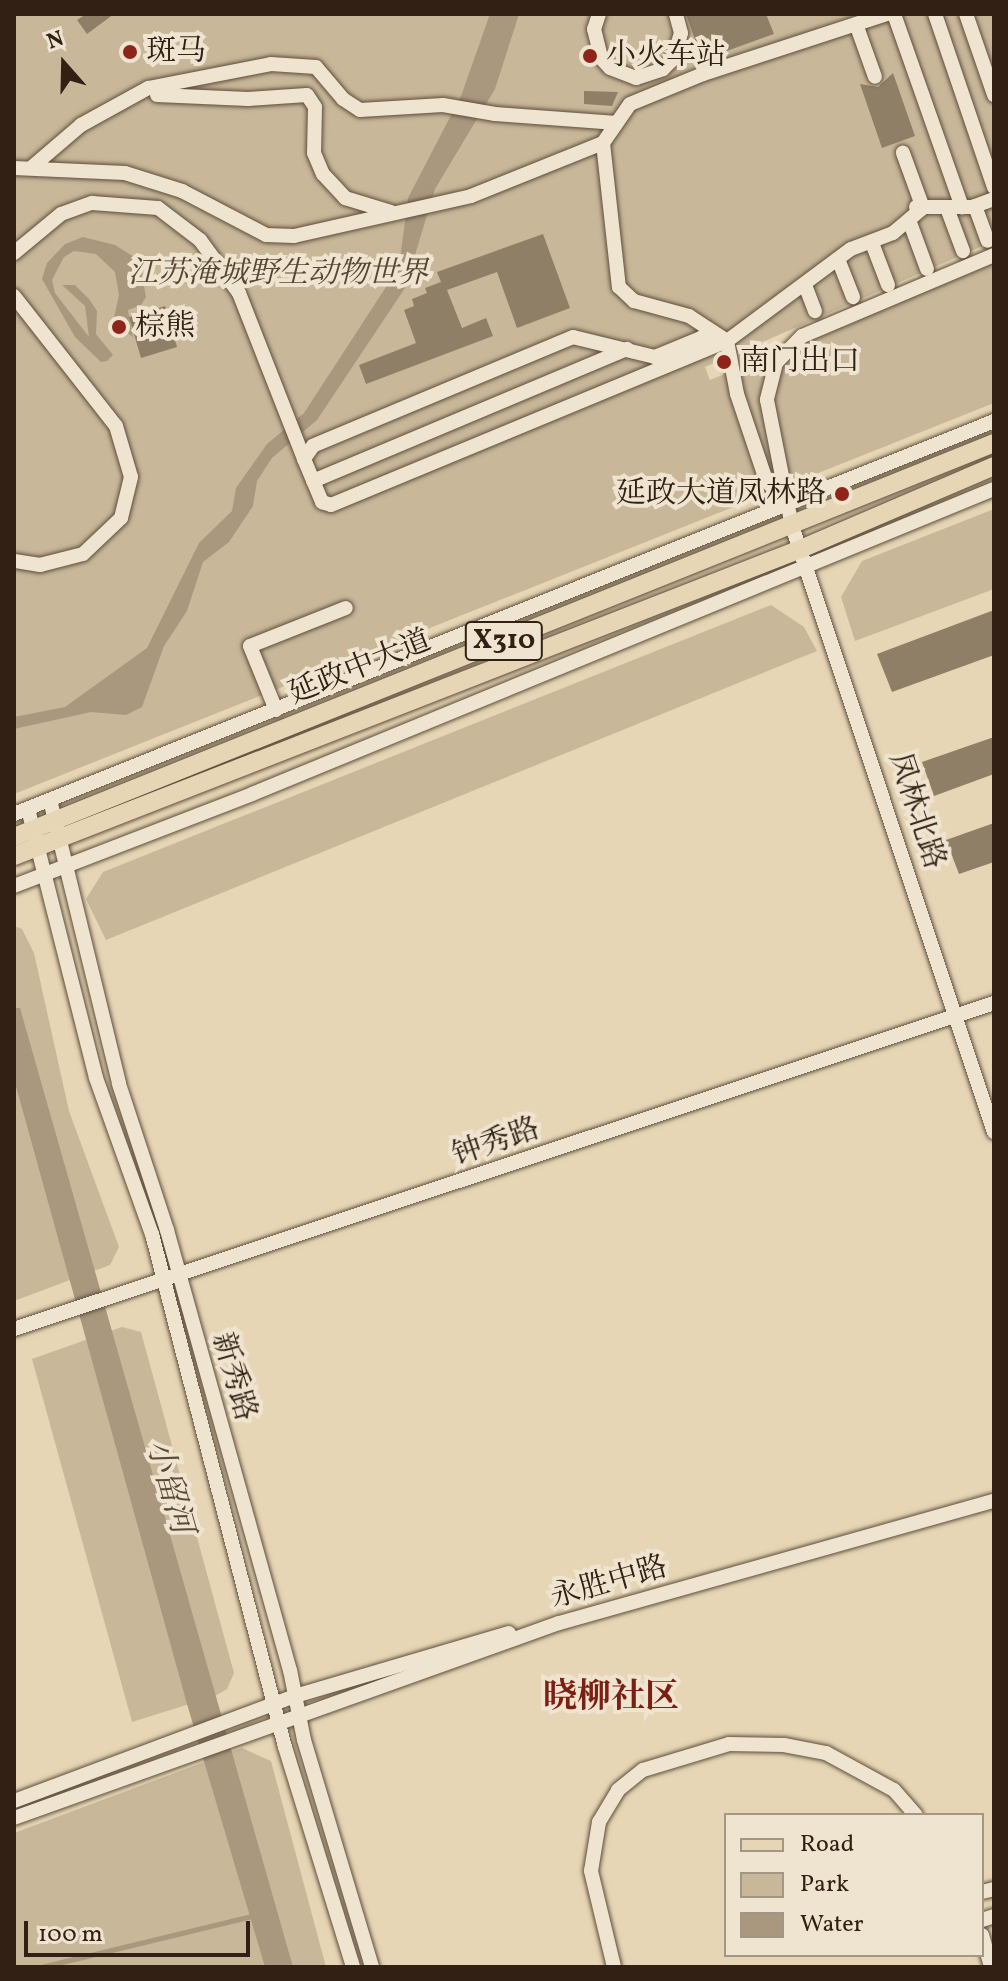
<!DOCTYPE html>
<html>
<head>
<meta charset="utf-8">
<style>
	body { margin:0 }
	#map { position:relative; width:1008px; height:1981px; overflow:hidden; background:#e7d6b5; font-family:Vollkorn,"Noto Serif SC",serif }
	div>[style] { position:absolute }
	[style*='--x'] { left:calc(var(--x)*1px); top:calc(var(--y)*1px); width:calc(var(--w)*1px); rotate:calc(var(--a)*1deg) }
	.green>* { inset:0; background:#c8b799 }
	.water>* { inset:0; background:#a9987e }
	.stream>* { height:5px; margin:-2.5px; padding:0 2.5px; transform-origin:2.5px; border-radius:2.5px; background:#a9987e }
	.building>* { inset:0; background:#907f67 }
	.roads { filter:drop-shadow(0 0 2px #5e4e3c) drop-shadow(0 0 2px #5e4e3c) }
	.minor>* { height:14px; margin:-7px; padding:0 7px; transform-origin:7px; border-radius:7px; background:#efe4cf }
	.major>* { height:18px; margin:-9px; padding:0 9px; transform-origin:9px; border-radius:9px; background:#e7d6b5 }
	.dots>* { width:22px; height:22px; translate:-50% -50%; box-sizing:border-box; border:4px solid #efe4cf; border-radius:50% }
	span { translate:-50% -50%; white-space:nowrap; text-align:center; line-height:1.15; -webkit-text-stroke:8px #efe4cf; paint-order:stroke }
	.shield-label span { padding:2px 6px; background:#efe4cf; border:2px solid; border-radius:6px; -webkit-text-stroke-width:0 }
	.shield-label { font-size:28px; color:#312013; font-weight:700 }
	.poi-label { font-size:30px; color:#312013 }
	.left { translate:0 -50%; text-align:left }
	.right { translate:-100% -50%; text-align:right }
	.park-label { font-size:30px; color:#574634; font-style:italic }
	.street-label { font-size:30px; color:#312013 }
	.water-label { font-size:32px; color:#5b4a38; font-style:italic }
	.quarter-label { font-size:34px; color:#7a1f14; font-weight:700 }
	.frame { position:absolute; inset:0; border:16px solid #312013; pointer-events:none }
	.legend { position:absolute; left:724px; top:1813px; width:260px; height:144px; box-sizing:border-box; background:#efe4cf; border:2px solid #a39684; margin:0; padding:10px 14px; list-style:none; font-size:24px; color:#312013 }
	.legend li { display:flex; align-items:center; gap:16px; height:40px }
	.legend b { width:40px; border:2px solid #a39684 }
	.north { position:absolute; left:24px; top:24px; width:80px; height:80px; -webkit-text-stroke:6px #efe4cf; paint-order:stroke; rotate:340deg; font-size:22px; font-weight:700; line-height:32px; text-align:center; color:#312013 }
	.north::after { content:''; display:block; margin:auto; width:28px; height:36px; background:#312013; clip-path:polygon(50% 0,100% 100%,50% 72%,0 100%) }
	.scale { position:absolute; left:24px; top:1921px; width:226px; height:36px; box-sizing:border-box; border:4px solid #312013; border-top:0; padding-left:10px; font-size:24px; line-height:28px; white-space:nowrap; color:#312013; -webkit-text-stroke:6px #efe4cf; paint-order:stroke }
</style>
</head>
<body>
<div id="map">
	<div class="green">
		<div style="clip-path:polygon(14px 14px,994px 14px,994px 241px,705px 367px,710px 380px,994px 263px,994px 403px,14px 794px)"></div>
		<div style="clip-path:polygon(994px 509px,994px 589px,855px 641px,841px 597px,862px 561px)"></div>
		<div style="clip-path:polygon(771px 605px,804px 627px,817px 651px,106px 940px,86px 899px,103px 872px)"></div>
		<div style="clip-path:polygon(14px 926px,22px 929px,34px 953px,69px 1111px,119px 1247px,110px 1265px,14px 1301px)"></div>
		<div style="clip-path:polygon(122px 1327px,141px 1332px,234px 1673px,227px 1689px,215px 1696px,132px 1722px,32px 1359px)"></div>
		<div style="clip-path:polygon(242px 1748px,271px 1761px,326px 1967px,14px 1967px,14px 1833px)"></div>
	</div>
	<div class="water">
		<div style="clip-path:polygon(490px 14px,519px 14px,495px 89px,435px 189px,405px 288px,317px 420px,272px 458px,257px 481px,253px 506px,229px 542px,203px 562px,187px 611px,164px 646px,142px 707px,126px 715px,91px 712px,14px 729px,14px 717px,65px 707px,147px 648px,199px 543px,232px 511px,236px 488px,267px 444px,304px 413px,399px 267px,408px 198px,461px 96px)"></div>
		<div style="clip-path:polygon(83px 237px,115px 245px,139px 260px,146px 297px,141px 305px,128px 310px,133px 337px,113px 322px,119px 295px,115px 272px,96px 254px,74px 251px,64px 257px,52px 280px,55px 293px,89px 337px,85px 306px,62px 285px,75px 285px,89px 299px,97px 311px,96px 334px,113px 355px,107px 361px,101px 362px,75px 337px,42px 279px,47px 263px,65px 244px)"></div>
		<div style="clip-path:polygon(14px 1008px,20px 1008px,293px 1967px,265px 1967px,187px 1704px,14px 1079px)"></div>
	</div>
	<div class="stream">
		<div style="--x:41;--y:1967;--w:221;--a:-13.6"></div>
	</div>
	<div class="building">
		<div style="clip-path:polygon(86px 14px,114px 14px,87px 34px,77px 20px)"></div>
		<div style="clip-path:polygon(686px 14px,766px 14px,774px 34px,702px 60px)"></div>
		<div style="clip-path:polygon(893px 73px,915px 136px,882px 148px,860px 84px,878px 87px)"></div>
		<div style="clip-path:polygon(584px 91px,618px 92px,612px 106px,584px 104px)"></div>
		<div style="clip-path:polygon(543px 234px,570px 308px,517px 328px,497px 272px,447px 290px,462px 328px,486px 318px,493px 336px,366px 384px,359px 365px,416px 343px,404px 310px,414px 306px,412px 299px,427px 293px,425px 288px,441px 282px,437px 272px)"></div>
		<div style="clip-path:polygon(165px 306px,177px 347px,141px 358px,129px 317px)"></div>
		<div style="clip-path:polygon(994px 610px,994px 655px,892px 692px,877px 654px)"></div>
		<div style="clip-path:polygon(994px 737px,994px 774px,934px 796px,922px 762px)"></div>
		<div style="clip-path:polygon(994px 823px,994px 862px,959px 874px,946px 840px)"></div>
	</div>
	<div class="roads">
		<div class="minor">
			<div style="--x:599;--y:14;--w:16;--a:108"></div>
			<div style="--x:594;--y:29;--w:30;--a:76"></div>
			<div style="--x:601;--y:58;--w:13;--a:48"></div>
			<div style="--x:610;--y:68;--w:28;--a:21"></div>
			<div style="--x:636;--y:78;--w:28;--a:-18"></div>
			<div style="--x:663;--y:69;--w:14;--a:-45"></div>
			<div style="--x:673;--y:59;--w:27;--a:-73"></div>
			<div style="--x:681;--y:33;--w:20;--a:-105"></div>
			<div style="--x:894;--y:14;--w:205;--a:70.6"></div>
			<div style="--x:935;--y:14;--w:183;--a:71.2"></div>
			<div style="--x:966;--y:14;--w:86;--a:70.9"></div>
			<div style="--x:856;--y:24;--w:56;--a:70.3"></div>
			<div style="--x:157;--y:95;--w:91;--a:2.5"></div>
			<div style="--x:248;--y:99;--w:59;--a:-3.9"></div>
			<div style="--x:307;--y:95;--w:14;--a:56"></div>
			<div style="--x:315;--y:107;--w:46;--a:91.2"></div>
			<div style="--x:314;--y:153;--w:23;--a:67"></div>
			<div style="--x:323;--y:174;--w:33;--a:47"></div>
			<div style="--x:345;--y:198;--w:48;--a:16.9"></div>
			<div style="--x:603;--y:143;--w:145;--a:83.7"></div>
			<div style="--x:619;--y:287;--w:21;--a:43"></div>
			<div style="--x:634;--y:301;--w:57;--a:15.3"></div>
			<div style="--x:689;--y:316;--w:45;--a:33.3"></div>
			<div style="--x:727;--y:341;--w:54;--a:79.3"></div>
			<div style="--x:737;--y:394;--w:91;--a:71.4"></div>
			<div style="--x:766;--y:480;--w:34;--a:50"></div>
			<div style="--x:32;--y:167;--w:65;--a:-40.6"></div>
			<div style="--x:81;--y:125;--w:77;--a:-28.9"></div>
			<div style="--x:148;--y:88;--w:125;--a:-11"></div>
			<div style="--x:271;--y:64;--w:45;--a:3.8"></div>
			<div style="--x:316;--y:67;--w:42;--a:49.8"></div>
			<div style="--x:343;--y:99;--w:20;--a:33"></div>
			<div style="--x:360;--y:110;--w:83;--a:-3.4"></div>
			<div style="--x:443;--y:105;--w:53;--a:9.8"></div>
			<div style="--x:495;--y:114;--w:122;--a:4.2"></div>
			<div style="--x:14;--y:168;--w:111;--a:2.6"></div>
			<div style="--x:125;--y:173;--w:60;--a:17.5"></div>
			<div style="--x:182;--y:191;--w:95;--a:27.6"></div>
			<div style="--x:266;--y:235;--w:28;--a:2"></div>
			<div style="--x:294;--y:236;--w:181;--a:-12.7"></div>
			<div style="--x:471;--y:196;--w:142;--a:-21.9"></div>
			<div style="--x:603;--y:143;--w:47;--a:-55.3"></div>
			<div style="--x:630;--y:104;--w:79;--a:-22.3"></div>
			<div style="--x:703;--y:74;--w:194;--a:-18.1"></div>
			<div style="--x:975;--y:206;--w:37;--a:70"></div>
			<div style="--x:916;--y:207;--w:56;--a:0"></div>
			<div style="--x:972;--y:207;--w:23;--a:-20"></div>
			<div style="--x:947;--y:208;--w:46;--a:69.6"></div>
			<div style="--x:909;--y:220;--w:52;--a:69.8"></div>
			<div style="--x:872;--y:243;--w:45;--a:69.1"></div>
			<div style="--x:14;--y:253;--w:61;--a:-39.7"></div>
			<div style="--x:61;--y:214;--w:33;--a:-20"></div>
			<div style="--x:92;--y:203;--w:66;--a:4.3"></div>
			<div style="--x:158;--y:208;--w:53;--a:37.3"></div>
			<div style="--x:200;--y:240;--w:66;--a:53.7"></div>
			<div style="--x:239;--y:293;--w:178;--a:68.6"></div>
			<div style="--x:994;--y:255;--w:208;--a:157.1"></div>
			<div style="--x:802;--y:336;--w:37;--a:134"></div>
			<div style="--x:776;--y:363;--w:38;--a:104"></div>
			<div style="--x:767;--y:400;--w:128;--a:78.8"></div>
			<div style="--x:792;--y:526;--w:639;--a:71.57"></div>
			<div style="--x:838;--y:259;--w:41;--a:68.5"></div>
			<div style="--x:805;--y:285;--w:28;--a:69"></div>
			<div style="--x:14;--y:296;--w:165;--a:51.9"></div>
			<div style="--x:116;--y:426;--w:53;--a:73.6"></div>
			<div style="--x:131;--y:477;--w:42;--a:103.7"></div>
			<div style="--x:121;--y:518;--w:52;--a:136.5"></div>
			<div style="--x:83;--y:554;--w:44;--a:165.7"></div>
			<div style="--x:40;--y:565;--w:26;--a:-171"></div>
			<div style="--x:727;--y:341;--w:26;--a:-173"></div>
			<div style="--x:701;--y:338;--w:50;--a:157.6"></div>
			<div style="--x:655;--y:357;--w:84;--a:-166.3"></div>
			<div style="--x:573;--y:337;--w:282;--a:157.3"></div>
			<div style="--x:313;--y:446;--w:16;--a:125"></div>
			<div style="--x:304;--y:459;--w:47;--a:67.3"></div>
			<div style="--x:322;--y:502;--w:9;--a:18"></div>
			<div style="--x:331;--y:505;--w:429;--a:-22.5"></div>
			<div style="--x:727;--y:341;--w:154;--a:-36.6"></div>
			<div style="--x:851;--y:249;--w:45;--a:-20.9"></div>
			<div style="--x:893;--y:233;--w:39;--a:-40"></div>
			<div style="--x:923;--y:208;--w:59;--a:-110"></div>
			<div style="--x:313;--y:481;--w:341;--a:-22.8"></div>
			<div style="--x:276;--y:710;--w:69;--a:-112.1"></div>
			<div style="--x:250;--y:646;--w:103;--a:-21.6"></div>
			<div style="--x:50;--y:800;--w:292;--a:76.3"></div>
			<div style="--x:119;--y:1084;--w:154;--a:71.8"></div>
			<div style="--x:167;--y:1230;--w:457;--a:74.4"></div>
			<div style="--x:290;--y:1670;--w:71;--a:78.7"></div>
			<div style="--x:304;--y:1740;--w:237;--a:73.3"></div>
			<div style="--x:28;--y:809;--w:277;--a:75.8"></div>
			<div style="--x:96;--y:1078;--w:166;--a:70.3"></div>
			<div style="--x:152;--y:1234;--w:530;--a:75.47"></div>
			<div style="--x:285;--y:1747;--w:230;--a:72.8"></div>
			<div style="--x:14;--y:814;--w:1056;--a:-21.85"></div>
			<div style="--x:14;--y:886;--w:255;--a:-21.1"></div>
			<div style="--x:252;--y:794;--w:802;--a:-22.35"></div>
			<div style="--x:14;--y:1329;--w:1033;--a:-18.4"></div>
			<div style="--x:14;--y:1801;--w:300;--a:-20.5"></div>
			<div style="--x:295;--y:1696;--w:223;--a:-16.4"></div>
			<div style="--x:14;--y:1818;--w:579;--a:-19.69"></div>
			<div style="--x:559;--y:1623;--w:452;--a:-15.7"></div>
			<div style="--x:982;--y:1892;--w:12;--a:-14"></div>
			<div style="--x:982;--y:1920;--w:13;--a:-18"></div>
			<div style="--x:982;--y:1935;--w:33;--a:74"></div>
			<div style="--x:614;--y:1967;--w:99;--a:-103.5"></div>
			<div style="--x:591;--y:1871;--w:50;--a:-80.7"></div>
			<div style="--x:599;--y:1822;--w:37;--a:-59"></div>
			<div style="--x:618;--y:1790;--w:32;--a:-39"></div>
			<div style="--x:643;--y:1770;--w:90;--a:-16.8"></div>
			<div style="--x:729;--y:1744;--w:55;--a:1"></div>
			<div style="--x:784;--y:1745;--w:43;--a:10.8"></div>
			<div style="--x:826;--y:1753;--w:77;--a:28.6"></div>
			<div style="--x:894;--y:1790;--w:33;--a:49"></div>
		</div>
		<div class="major">
			<div style="--x:14;--y:837;--w:1056;--a:-21.9"></div>
			<div style="--x:14;--y:856;--w:847;--a:-21.32"></div>
			<div style="--x:803;--y:548;--w:208;--a:-23.2"></div>
		</div>
	</div>
	<div class="dots">
		<div style="left:130px;top:52px;background:#8f2418"></div>
		<div style="left:590px;top:56px;background:#8f2418"></div>
		<div style="left:119px;top:327px;background:#8f2418"></div>
		<div style="left:724px;top:362px;background:#8f2418"></div>
		<div style="left:842px;top:494px;background:#8f2418"></div>
	</div>
	<div class="shield-label">
		<span style="left:504px;top:641px">X310</span>
	</div>
	<div class="poi-label">
		<span class="left" style="left:146px;top:52px">斑马</span>
		<span class="left" style="left:606px;top:56px">小火车站</span>
		<span class="left" style="left:135px;top:327px">棕熊</span>
		<span class="left" style="left:740px;top:362px">南门出口</span>
		<span class="right" style="left:826px;top:494px">延政大道凤林路</span>
	</div>
	<div class="park-label">
		<span style="left:278px;top:274px">江苏淹城野生动物世界</span>
	</div>
	<div class="street-label">
		<span style="left:360px;top:668px;rotate:-22deg">延政中大道</span>
		<span style="left:916px;top:811px;rotate:72deg">凤林北路</span>
		<span style="left:496px;top:1143px;rotate:-19deg">钟秀路</span>
		<span style="left:233px;top:1377px;rotate:74deg">新秀路</span>
		<span style="left:609px;top:1583px;rotate:-16deg">永胜中路</span>
	</div>
	<div class="water-label">
		<span style="left:168px;top:1487px;rotate:74deg">小留河</span>
	</div>
	<div class="quarter-label">
		<span style="left:611px;top:1699px">晓柳社区</span>
	</div>
	<div class="frame"></div>
	<ul class="legend">
	<li><b style="height:10px;background:#e7d6b5"></b>Road</li>
	<li><b style="height:22px;background:#c8b799"></b>Park</li>
	<li><b style="height:22px;background:#a9987e"></b>Water</li>
	</ul>
	<div class="north">N</div>
	<div class="scale">100 m</div>
</div>
</body>
</html>
